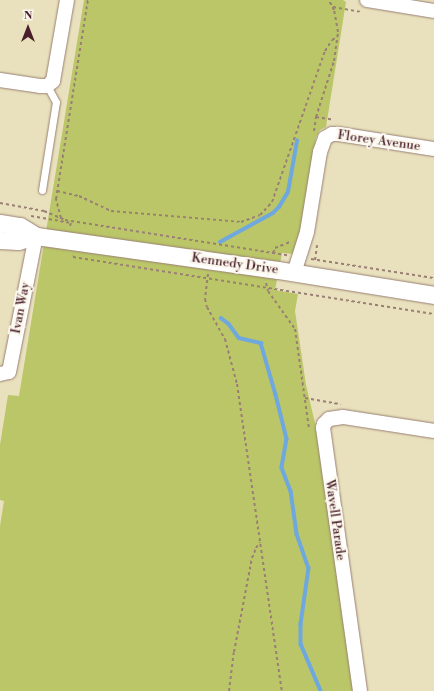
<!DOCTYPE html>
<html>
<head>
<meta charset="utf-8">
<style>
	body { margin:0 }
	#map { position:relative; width:434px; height:691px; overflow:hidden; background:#e9e1bd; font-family:"Libre Bodoni",serif }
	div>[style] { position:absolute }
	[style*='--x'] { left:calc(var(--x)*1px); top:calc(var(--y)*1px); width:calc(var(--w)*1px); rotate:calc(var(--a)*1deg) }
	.green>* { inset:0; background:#bac668 }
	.stream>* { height:3.5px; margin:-1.75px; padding:0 1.75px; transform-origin:1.75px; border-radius:1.75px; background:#6ea8de }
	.path>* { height:2px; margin-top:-1px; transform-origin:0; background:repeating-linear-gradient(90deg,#9a8074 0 3px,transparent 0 6px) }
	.roads { filter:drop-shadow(0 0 1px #9a8074) drop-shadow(0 0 1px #9a8074) }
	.service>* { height:7px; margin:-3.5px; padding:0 3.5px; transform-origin:3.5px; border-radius:3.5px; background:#fff }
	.minor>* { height:14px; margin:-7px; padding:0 7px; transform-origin:7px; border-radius:7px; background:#fff }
	.tertiary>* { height:17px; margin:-8.5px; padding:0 8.5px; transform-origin:8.5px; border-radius:8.5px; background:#fff }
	span { translate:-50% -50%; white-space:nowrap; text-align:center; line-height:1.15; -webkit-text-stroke:4px #fbf7ec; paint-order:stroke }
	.street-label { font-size:13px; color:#4a1f2b }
	.north { position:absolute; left:8px; top:8px; width:40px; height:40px; -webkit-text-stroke:3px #fbf7ec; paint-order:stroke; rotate:0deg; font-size:11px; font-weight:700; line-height:16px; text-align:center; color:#4a1f2b }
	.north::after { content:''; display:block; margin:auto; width:14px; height:18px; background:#4a1f2b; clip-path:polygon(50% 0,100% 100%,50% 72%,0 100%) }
</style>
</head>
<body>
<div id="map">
	<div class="green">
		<div style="clip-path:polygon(84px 0,343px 0,346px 2px,326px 127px,320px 130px,316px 137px,296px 254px,282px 253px,275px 290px,298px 294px,295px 311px,306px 385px,315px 423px,354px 691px,0 691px,0 526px,4px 501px,0 500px,0 445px,8px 395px,19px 396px)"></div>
	</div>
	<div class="stream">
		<div style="--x:220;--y:242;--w:60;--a:-28.7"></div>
		<div style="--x:273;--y:213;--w:8;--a:-45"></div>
		<div style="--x:279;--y:207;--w:17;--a:-59"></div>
		<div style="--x:288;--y:192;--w:52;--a:-80"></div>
		<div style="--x:221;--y:318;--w:10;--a:37"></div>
		<div style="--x:229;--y:324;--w:17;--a:54"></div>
		<div style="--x:239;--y:338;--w:23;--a:13"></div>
		<div style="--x:261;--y:343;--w:54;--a:73.9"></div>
		<div style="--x:276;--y:395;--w:45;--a:76"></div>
		<div style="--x:287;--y:439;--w:29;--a:100"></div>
		<div style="--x:282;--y:468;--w:25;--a:69"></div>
		<div style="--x:291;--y:491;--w:43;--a:82.1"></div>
		<div style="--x:297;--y:534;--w:36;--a:71"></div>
		<div style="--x:309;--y:568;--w:57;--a:98.1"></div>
		<div style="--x:301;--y:624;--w:20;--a:90"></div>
		<div style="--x:301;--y:644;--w:51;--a:66.9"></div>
	</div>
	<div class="path">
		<div style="--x:333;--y:7;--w:28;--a:10"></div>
		<div style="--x:316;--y:117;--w:18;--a:9"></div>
		<div style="--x:314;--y:131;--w:14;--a:-82"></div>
		<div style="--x:316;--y:117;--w:59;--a:-72.2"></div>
		<div style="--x:334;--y:61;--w:29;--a:-82"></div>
		<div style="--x:338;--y:32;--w:22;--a:-100"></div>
		<div style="--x:334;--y:10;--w:11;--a:-117"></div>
		<div style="--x:57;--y:191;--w:23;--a:13"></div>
		<div style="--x:79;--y:196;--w:35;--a:25"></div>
		<div style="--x:111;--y:211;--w:130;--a:4.8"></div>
		<div style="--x:241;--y:222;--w:20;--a:-20"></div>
		<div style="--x:260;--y:215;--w:18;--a:-47"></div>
		<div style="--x:272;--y:202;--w:160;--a:-70.7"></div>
		<div style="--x:325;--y:51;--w:13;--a:-58"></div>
		<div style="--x:332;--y:40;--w:6;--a:-31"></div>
		<div style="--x:0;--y:203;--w:45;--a:10.3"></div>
		<div style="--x:44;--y:211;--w:23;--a:23"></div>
		<div style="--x:65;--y:220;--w:225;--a:9"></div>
		<div style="--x:31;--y:216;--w:41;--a:9.9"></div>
		<div style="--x:71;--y:223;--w:3;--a:108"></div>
		<div style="--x:61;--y:218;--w:20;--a:-105"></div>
		<div style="--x:56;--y:199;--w:202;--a:-80.9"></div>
		<div style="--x:273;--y:253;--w:5;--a:-68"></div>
		<div style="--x:275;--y:248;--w:16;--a:-22"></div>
		<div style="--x:74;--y:256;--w:1;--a:135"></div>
		<div style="--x:73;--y:257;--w:365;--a:9"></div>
		<div style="--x:311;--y:259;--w:124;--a:8.8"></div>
		<div style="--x:315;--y:260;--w:15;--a:-82"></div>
		<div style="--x:208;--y:274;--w:25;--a:97"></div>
		<div style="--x:205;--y:299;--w:8;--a:76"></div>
		<div style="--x:207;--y:307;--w:37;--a:61"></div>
		<div style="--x:225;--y:339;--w:47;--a:75.1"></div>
		<div style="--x:237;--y:384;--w:310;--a:81.7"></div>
		<div style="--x:266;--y:283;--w:8;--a:76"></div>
		<div style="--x:268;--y:291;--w:47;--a:54.6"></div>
		<div style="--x:295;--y:329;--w:101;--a:82"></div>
		<div style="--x:305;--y:398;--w:36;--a:10"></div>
		<div style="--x:229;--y:691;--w:39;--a:-83"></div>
		<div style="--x:234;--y:652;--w:96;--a:-79.2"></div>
		<div style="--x:252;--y:558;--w:11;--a:-68"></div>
		<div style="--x:256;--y:548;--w:7;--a:-56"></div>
	</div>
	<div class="roads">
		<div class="service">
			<div style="--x:42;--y:190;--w:89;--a:-81"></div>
			<div style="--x:56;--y:102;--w:18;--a:-119"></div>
		</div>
		<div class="minor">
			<div style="--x:367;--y:0;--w:68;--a:9.3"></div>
			<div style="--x:0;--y:80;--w:40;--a:8.5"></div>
			<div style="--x:40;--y:86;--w:7;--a:0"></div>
			<div style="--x:47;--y:86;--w:8;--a:-40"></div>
			<div style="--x:53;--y:81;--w:82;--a:-80.2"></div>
			<div style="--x:294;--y:273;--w:43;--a:-72.4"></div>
			<div style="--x:307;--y:232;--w:81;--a:-80.8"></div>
			<div style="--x:320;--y:152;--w:15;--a:-70"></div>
			<div style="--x:325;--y:138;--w:8;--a:-30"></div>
			<div style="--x:332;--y:134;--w:6;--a:0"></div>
			<div style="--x:338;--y:134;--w:97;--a:8.9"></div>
			<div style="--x:0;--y:374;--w:9;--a:-13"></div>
			<div style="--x:9;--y:372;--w:139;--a:-78.8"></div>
			<div style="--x:360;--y:691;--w:266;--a:-98"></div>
			<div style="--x:323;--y:428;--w:4;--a:-76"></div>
			<div style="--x:324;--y:424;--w:7;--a:-45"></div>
			<div style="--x:329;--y:419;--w:14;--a:-8"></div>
			<div style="--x:343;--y:417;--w:92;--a:8.7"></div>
		</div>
		<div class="tertiary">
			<div style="--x:0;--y:223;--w:20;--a:9"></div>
			<div style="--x:20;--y:226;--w:19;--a:32"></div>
			<div style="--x:36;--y:236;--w:244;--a:8"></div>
			<div style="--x:278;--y:270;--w:158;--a:9.1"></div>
			<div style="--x:0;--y:240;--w:18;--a:3"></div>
			<div style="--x:18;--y:241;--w:19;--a:-16"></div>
		</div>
	</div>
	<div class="street-label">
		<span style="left:379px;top:141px;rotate:8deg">Florey Avenue</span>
		<span style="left:235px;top:264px;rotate:8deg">Kennedy Drive</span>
		<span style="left:21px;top:308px;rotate:-79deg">Ivan Way</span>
		<span style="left:335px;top:520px;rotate:82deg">Wavell Parade</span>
	</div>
	<div class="north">N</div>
</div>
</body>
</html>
